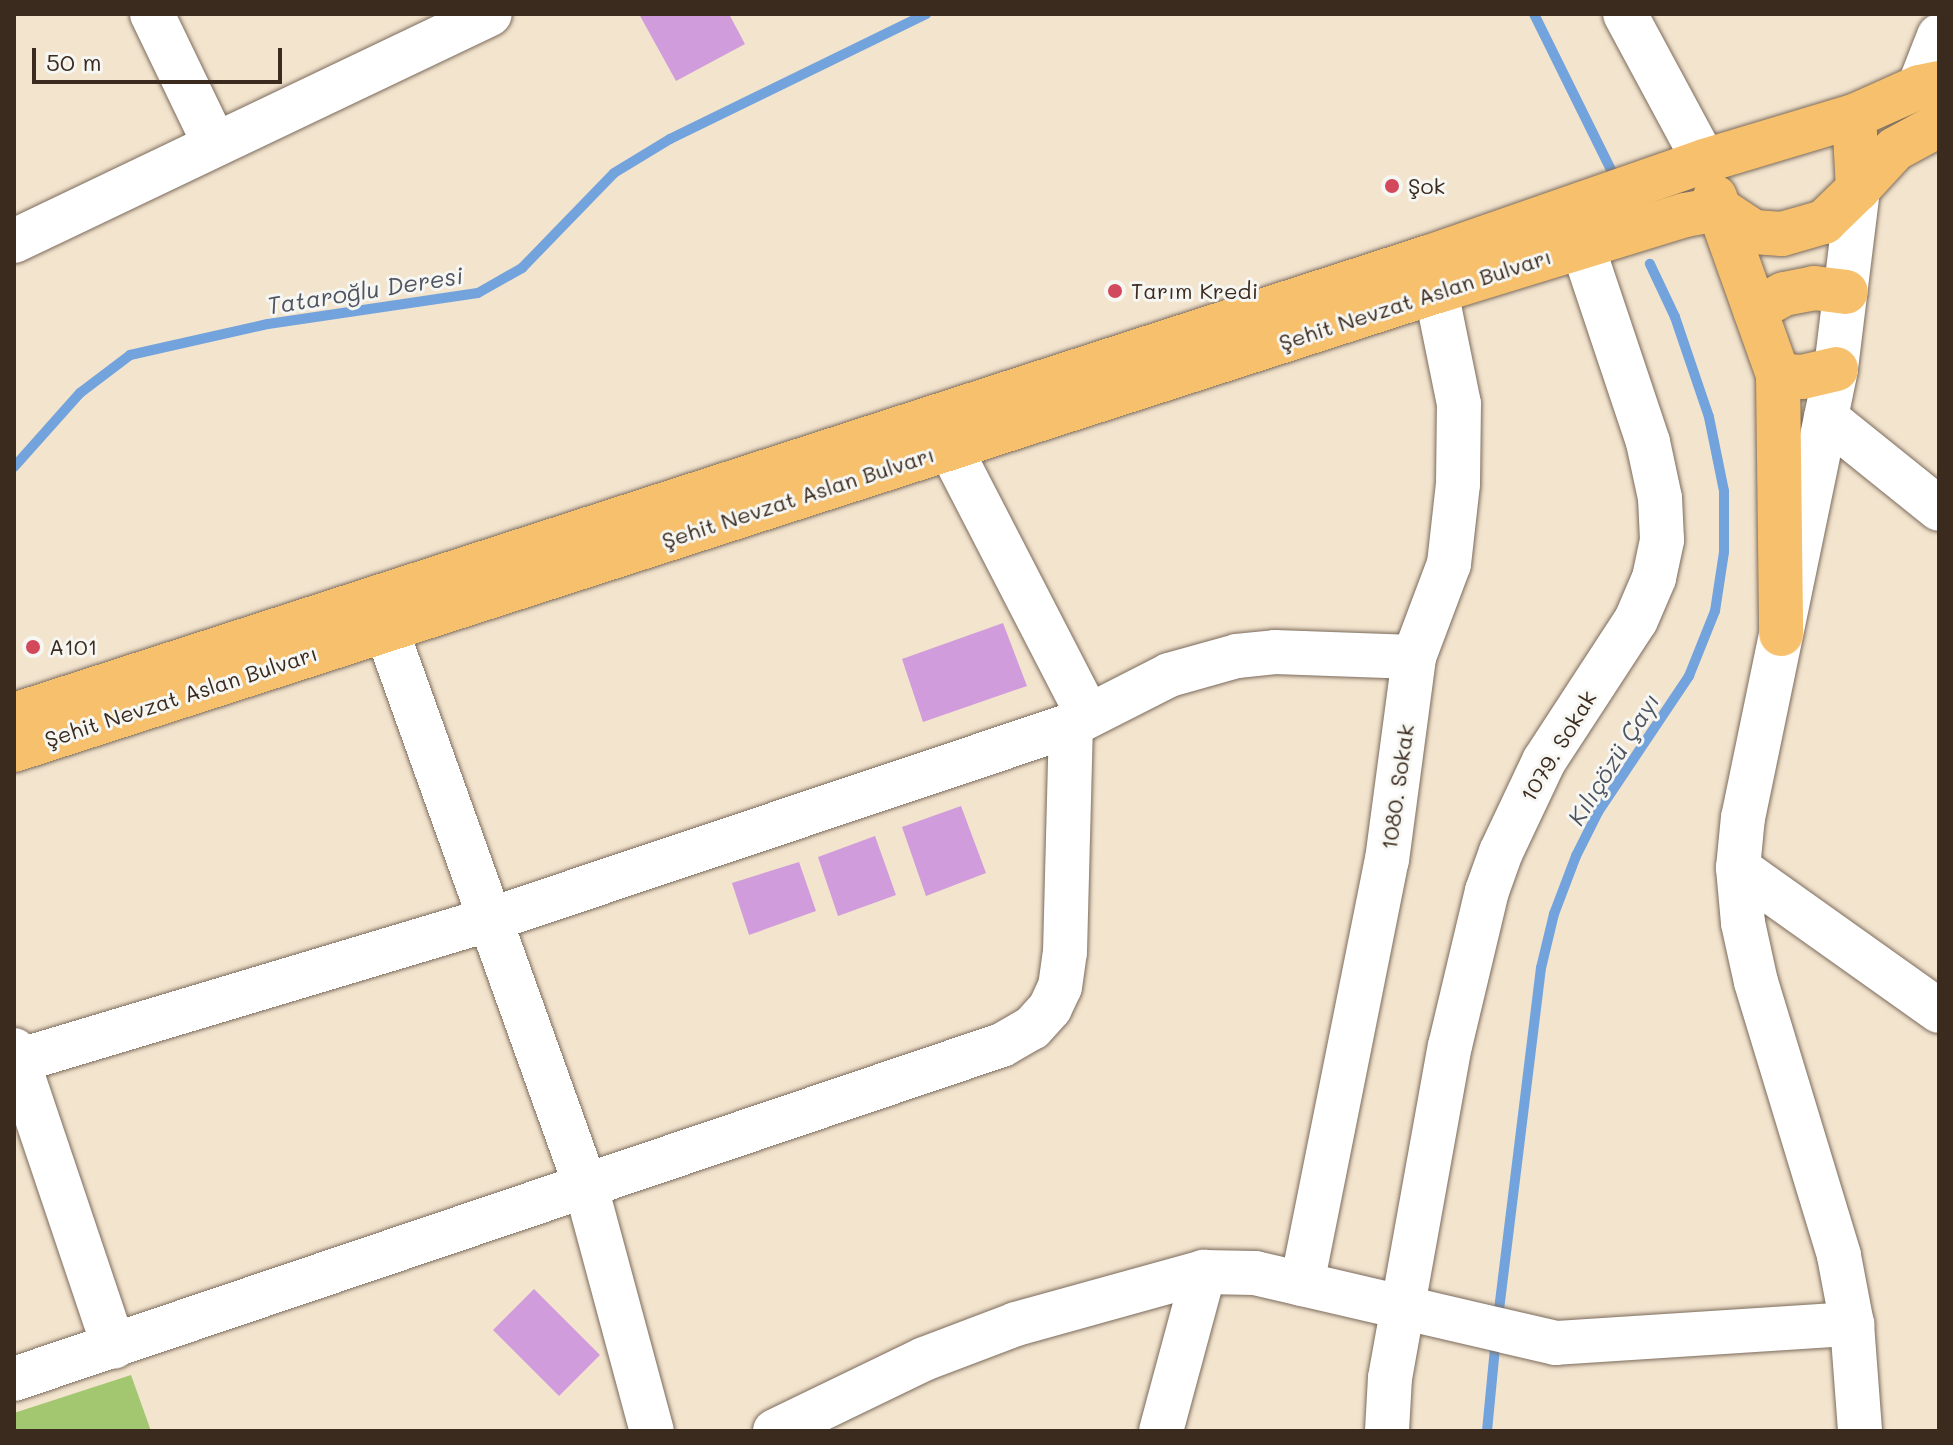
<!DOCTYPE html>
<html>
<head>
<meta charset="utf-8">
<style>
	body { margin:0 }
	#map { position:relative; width:1953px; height:1445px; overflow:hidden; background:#f3e4ce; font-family:Mali,sans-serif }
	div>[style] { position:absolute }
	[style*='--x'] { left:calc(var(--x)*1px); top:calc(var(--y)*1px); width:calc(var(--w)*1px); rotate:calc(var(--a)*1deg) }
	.green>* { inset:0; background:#a3c771 }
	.stream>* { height:10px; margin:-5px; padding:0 5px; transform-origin:5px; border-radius:5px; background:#73a3dd }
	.building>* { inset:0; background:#d09cdc }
	.roads { filter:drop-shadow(0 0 2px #7b6b5c) drop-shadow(0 0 2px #7b6b5c) }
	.minor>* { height:44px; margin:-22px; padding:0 22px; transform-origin:22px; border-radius:22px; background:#fff }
	.major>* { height:44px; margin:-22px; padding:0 22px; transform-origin:22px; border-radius:22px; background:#f7c06c }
	.dots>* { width:22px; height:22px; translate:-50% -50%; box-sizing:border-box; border:4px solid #f6f6f2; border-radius:50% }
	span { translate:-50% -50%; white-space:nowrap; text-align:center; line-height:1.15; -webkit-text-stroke:6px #f6f6f2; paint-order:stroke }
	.poi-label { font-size:22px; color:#3b2a1e }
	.left { translate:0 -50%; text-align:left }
	.street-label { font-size:22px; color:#3b2a1e }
	.water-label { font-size:24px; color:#4f5461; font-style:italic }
	.frame { position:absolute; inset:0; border:16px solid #3b2a1e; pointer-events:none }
	.scale { position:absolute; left:32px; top:48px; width:250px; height:36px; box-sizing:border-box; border:4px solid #3b2a1e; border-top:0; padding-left:10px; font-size:24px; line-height:28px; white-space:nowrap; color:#3b2a1e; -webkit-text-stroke:6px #f6f6f2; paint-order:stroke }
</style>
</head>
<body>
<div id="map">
	<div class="green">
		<div style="clip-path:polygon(131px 1375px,151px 1431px,14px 1431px,14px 1413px)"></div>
	</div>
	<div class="stream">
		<div style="--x:1534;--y:14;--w:176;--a:63.7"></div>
		<div style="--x:14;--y:467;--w:99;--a:-48.3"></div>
		<div style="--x:80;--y:393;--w:63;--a:-37.2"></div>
		<div style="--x:130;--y:355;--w:141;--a:-12.7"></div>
		<div style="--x:268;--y:324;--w:212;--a:-8.4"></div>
		<div style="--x:478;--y:293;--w:51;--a:-29.6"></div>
		<div style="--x:522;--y:268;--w:132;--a:-45.9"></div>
		<div style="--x:614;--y:173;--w:66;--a:-31.3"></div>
		<div style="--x:670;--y:139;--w:285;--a:-26"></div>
		<div style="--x:1498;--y:1318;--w:353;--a:-83"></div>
		<div style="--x:1541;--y:968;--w:56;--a:-76.5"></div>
		<div style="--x:1554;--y:914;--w:62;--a:-69.2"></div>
		<div style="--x:1576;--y:856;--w:49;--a:-63.4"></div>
		<div style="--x:1598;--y:812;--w:164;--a:-56.2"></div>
		<div style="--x:1689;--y:676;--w:70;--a:-68.2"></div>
		<div style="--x:1715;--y:611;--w:60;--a:-81.3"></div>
		<div style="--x:1724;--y:552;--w:61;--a:-90"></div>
		<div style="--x:1724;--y:491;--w:76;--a:-101.5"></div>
		<div style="--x:1709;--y:417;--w:106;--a:-108.8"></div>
		<div style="--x:1675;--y:317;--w:59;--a:-115.3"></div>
		<div style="--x:1487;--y:1431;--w:93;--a:-84.5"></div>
	</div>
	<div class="building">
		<div style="clip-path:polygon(639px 14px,729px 14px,745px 44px,676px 81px)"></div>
		<div style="clip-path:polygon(1003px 623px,1027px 686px,923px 722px,902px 659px)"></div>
		<div style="clip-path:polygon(961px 806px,986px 873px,926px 896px,902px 827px)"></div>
		<div style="clip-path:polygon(875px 836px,896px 895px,838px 916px,818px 857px)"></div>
		<div style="clip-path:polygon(799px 862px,816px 911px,749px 935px,732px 883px)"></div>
		<div style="clip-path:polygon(534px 1289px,600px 1355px,559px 1396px,493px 1330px)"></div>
	</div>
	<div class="roads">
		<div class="minor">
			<div style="--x:152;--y:14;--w:145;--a:64.3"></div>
			<div style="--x:1625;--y:14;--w:167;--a:61.7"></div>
			<div style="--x:1919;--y:87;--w:55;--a:-68.6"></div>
			<div style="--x:1858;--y:189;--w:181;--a:97"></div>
			<div style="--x:1836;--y:369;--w:458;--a:101.7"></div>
			<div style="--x:1743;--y:817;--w:51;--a:95.6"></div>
			<div style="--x:1738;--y:868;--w:55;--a:84.8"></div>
			<div style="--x:1743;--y:923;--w:60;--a:77.6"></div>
			<div style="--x:1756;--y:982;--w:286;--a:73.1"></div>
			<div style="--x:1839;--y:1256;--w:69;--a:79.2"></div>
			<div style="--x:1852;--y:1324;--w:107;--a:85.7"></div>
			<div style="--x:14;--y:241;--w:527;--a:-25.5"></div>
			<div style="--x:1826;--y:418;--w:145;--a:38.8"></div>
			<div style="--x:950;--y:448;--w:301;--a:62.7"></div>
			<div style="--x:386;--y:629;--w:593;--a:70.28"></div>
			<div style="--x:586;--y:1187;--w:253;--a:74.9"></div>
			<div style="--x:1738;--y:868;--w:247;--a:35.4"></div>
			<div style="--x:14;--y:1050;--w:313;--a:71.4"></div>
			<div style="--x:14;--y:1062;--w:499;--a:-16.7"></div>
			<div style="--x:492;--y:919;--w:611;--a:-18.52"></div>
			<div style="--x:1071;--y:725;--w:110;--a:-27"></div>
			<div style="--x:1169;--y:675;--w:71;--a:-15.6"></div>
			<div style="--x:1237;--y:656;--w:38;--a:-6"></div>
			<div style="--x:1275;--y:652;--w:139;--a:2.1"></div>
			<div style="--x:1302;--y:1284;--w:432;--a:-78.7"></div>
			<div style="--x:1387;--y:860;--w:205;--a:-82.4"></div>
			<div style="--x:1414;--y:657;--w:99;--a:-69.4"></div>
			<div style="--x:1449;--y:564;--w:81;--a:-83.6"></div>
			<div style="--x:1458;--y:484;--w:80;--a:-89.3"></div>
			<div style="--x:1459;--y:404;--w:150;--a:-101.5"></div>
			<div style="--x:14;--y:1379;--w:1043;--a:-18.68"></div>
			<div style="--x:1002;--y:1045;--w:34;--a:-30"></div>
			<div style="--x:1032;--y:1028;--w:27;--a:-48"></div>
			<div style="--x:1050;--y:1008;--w:23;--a:-65"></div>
			<div style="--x:1060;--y:987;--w:35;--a:-82"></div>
			<div style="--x:1065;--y:952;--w:227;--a:-88.5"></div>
			<div style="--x:775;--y:1431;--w:165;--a:-25.8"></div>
			<div style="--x:924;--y:1359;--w:98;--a:-20.8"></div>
			<div style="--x:1016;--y:1324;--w:195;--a:-15.5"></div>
			<div style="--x:1204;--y:1272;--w:51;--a:1.1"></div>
			<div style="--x:1255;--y:1273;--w:309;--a:13.1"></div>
			<div style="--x:1556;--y:1343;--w:297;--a:-3.7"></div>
			<div style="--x:1161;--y:1431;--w:165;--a:-74.9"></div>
			<div style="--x:1387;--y:1431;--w:53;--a:-86.8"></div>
			<div style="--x:1390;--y:1378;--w:337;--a:-79.8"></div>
			<div style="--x:1450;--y:1046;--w:159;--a:-76.6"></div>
			<div style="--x:1487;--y:891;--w:41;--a:-70.3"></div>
			<div style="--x:1501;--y:852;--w:101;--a:-64.7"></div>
			<div style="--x:1544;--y:761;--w:168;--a:-56.9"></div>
			<div style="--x:1636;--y:620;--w:46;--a:-66.8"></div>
			<div style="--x:1654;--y:578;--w:39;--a:-78"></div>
			<div style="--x:1662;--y:540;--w:42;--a:-92.7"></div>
			<div style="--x:1660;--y:498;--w:57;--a:-102.1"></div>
			<div style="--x:1648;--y:442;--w:246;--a:-108.5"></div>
		</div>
		<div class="major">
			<div style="--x:1858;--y:189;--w:54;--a:-47.2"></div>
			<div style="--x:1895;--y:149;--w:50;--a:-28.6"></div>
			<div style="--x:1715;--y:197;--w:13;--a:72"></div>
			<div style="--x:1719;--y:209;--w:42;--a:33.3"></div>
			<div style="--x:1754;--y:232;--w:28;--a:4"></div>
			<div style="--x:1782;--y:234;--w:44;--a:-15.9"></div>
			<div style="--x:1824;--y:222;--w:47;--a:-44.1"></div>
			<div style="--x:1858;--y:189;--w:73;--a:-93.1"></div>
			<div style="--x:1755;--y:310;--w:33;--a:-29"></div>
			<div style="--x:1784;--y:294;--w:31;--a:-11"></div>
			<div style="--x:1814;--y:288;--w:32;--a:7"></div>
			<div style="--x:1778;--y:375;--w:24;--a:5"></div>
			<div style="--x:1802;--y:377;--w:35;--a:-13"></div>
			<div style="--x:14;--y:715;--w:1487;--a:-17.94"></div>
			<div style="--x:1429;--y:257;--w:291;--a:-19.2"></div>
			<div style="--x:1704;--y:161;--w:157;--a:-16.7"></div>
			<div style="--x:1854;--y:116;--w:71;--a:-24"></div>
			<div style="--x:1919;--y:87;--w:20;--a:-11"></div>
			<div style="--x:14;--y:750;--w:1496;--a:-17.87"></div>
			<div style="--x:1438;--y:291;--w:258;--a:-17.1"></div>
			<div style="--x:1685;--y:215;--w:35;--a:-10"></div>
			<div style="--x:1719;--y:209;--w:176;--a:70.4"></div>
			<div style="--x:1778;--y:375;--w:259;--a:89.3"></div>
		</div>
	</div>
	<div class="dots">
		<div style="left:1392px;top:186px;background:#d1495b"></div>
		<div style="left:1115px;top:291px;background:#d1495b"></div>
		<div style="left:33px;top:647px;background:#d1495b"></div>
	</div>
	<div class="poi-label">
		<span class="left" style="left:1408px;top:186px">Şok</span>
		<span class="left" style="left:1131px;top:291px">Tarım Kredi</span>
		<span class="left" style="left:49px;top:647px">A101</span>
	</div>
	<div class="street-label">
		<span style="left:1415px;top:299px;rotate:-18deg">Şehit Nevzat Aslan Bulvarı</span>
		<span style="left:798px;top:497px;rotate:-18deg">Şehit Nevzat Aslan Bulvarı</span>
		<span style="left:181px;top:696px;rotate:-18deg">Şehit Nevzat Aslan Bulvarı</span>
		<span style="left:1558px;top:746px;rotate:-59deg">1079. Sokak</span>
		<span style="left:1397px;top:787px;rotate:-82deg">1080. Sokak</span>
	</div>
	<div class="water-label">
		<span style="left:365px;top:290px;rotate:-9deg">Tataroğlu Deresi</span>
		<span style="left:1613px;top:759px;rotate:-58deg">Kılıçözü Çayı</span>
	</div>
	<div class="frame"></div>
	<div class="scale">50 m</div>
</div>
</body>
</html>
